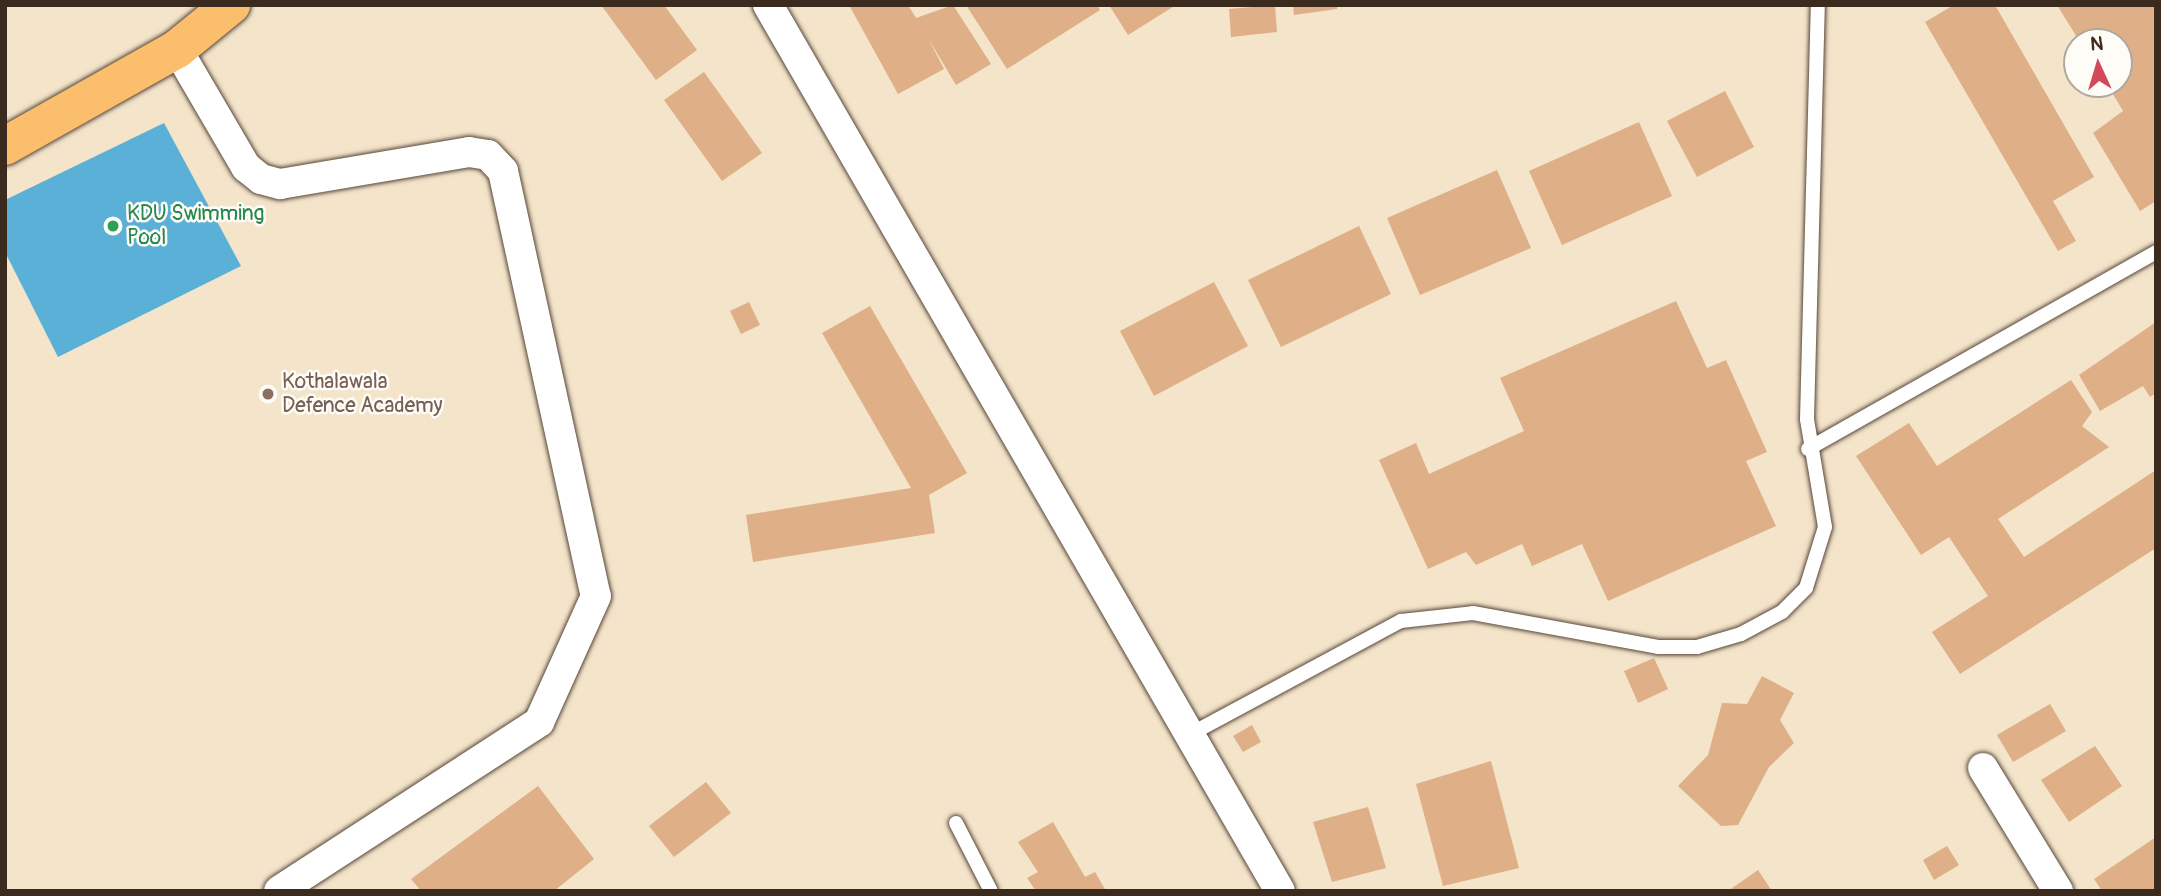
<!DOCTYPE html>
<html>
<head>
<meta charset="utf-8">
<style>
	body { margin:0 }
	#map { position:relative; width:2161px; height:896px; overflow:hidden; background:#f3e4ca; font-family:Pangolin,sans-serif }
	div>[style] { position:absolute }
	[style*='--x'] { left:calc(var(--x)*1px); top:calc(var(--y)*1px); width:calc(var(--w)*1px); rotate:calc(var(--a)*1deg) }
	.water>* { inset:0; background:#5bb0d7 }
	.building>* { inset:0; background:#dfaf88 }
	.roads { filter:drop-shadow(0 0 2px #574638) drop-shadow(0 0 2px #574638) }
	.service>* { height:14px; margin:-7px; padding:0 7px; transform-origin:7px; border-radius:7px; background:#fff }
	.minor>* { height:30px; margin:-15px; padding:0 15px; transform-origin:15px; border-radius:15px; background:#fff }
	.primary>* { height:38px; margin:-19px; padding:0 19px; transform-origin:19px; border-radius:19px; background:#fabe6d }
	.dots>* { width:19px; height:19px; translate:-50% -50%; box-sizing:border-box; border:4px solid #fdfcf7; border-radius:50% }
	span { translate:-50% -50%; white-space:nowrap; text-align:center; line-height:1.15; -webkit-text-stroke:5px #fdfcf7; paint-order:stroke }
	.leisure-label { font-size:21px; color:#27864d }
	.left { translate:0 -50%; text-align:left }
	.education-label { font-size:21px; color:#785e54 }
	.frame { position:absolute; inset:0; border:7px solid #3b2a1e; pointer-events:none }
	.north { position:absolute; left:2063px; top:28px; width:70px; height:70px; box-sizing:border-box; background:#fdfcf7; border:2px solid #afa8a0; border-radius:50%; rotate:356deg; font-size:19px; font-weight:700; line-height:28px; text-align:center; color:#3b2a1e }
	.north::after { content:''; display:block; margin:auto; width:24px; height:32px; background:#d1495b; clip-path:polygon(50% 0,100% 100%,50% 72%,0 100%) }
</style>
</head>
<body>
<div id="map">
	<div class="water">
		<div style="clip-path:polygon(164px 123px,241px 266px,58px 357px,5px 252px,5px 200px)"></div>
	</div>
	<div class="building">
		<div style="clip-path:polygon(601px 5px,664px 5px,697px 50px,656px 80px)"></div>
		<div style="clip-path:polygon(849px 5px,908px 5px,916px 18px,953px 5px,991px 64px,956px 85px,928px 38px,944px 69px,898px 94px)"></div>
		<div style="clip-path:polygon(966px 5px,1097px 5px,1100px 10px,1007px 69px)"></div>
		<div style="clip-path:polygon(1109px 5px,1176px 5px,1128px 35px)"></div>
		<div style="clip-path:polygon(1275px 5px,1277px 32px,1231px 37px,1229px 9px)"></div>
		<div style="clip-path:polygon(1293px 5px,1337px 5px,1337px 9px,1294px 15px)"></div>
		<div style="clip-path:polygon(1954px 5px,1995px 5px,2094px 177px,2053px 201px,2076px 241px,2058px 251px,1925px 22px)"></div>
		<div style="clip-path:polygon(2057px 5px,2156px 5px,2156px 201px,2140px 211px,2093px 133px,2123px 111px,2107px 84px,2119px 84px,2119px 42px,2080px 42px)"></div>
		<div style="clip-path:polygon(704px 72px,762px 153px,722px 181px,664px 100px)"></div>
		<div style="clip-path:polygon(1725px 91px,1754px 147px,1697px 177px,1667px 121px)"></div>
		<div style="clip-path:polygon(1639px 122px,1672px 196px,1562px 245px,1529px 171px)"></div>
		<div style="clip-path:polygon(1497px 170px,1531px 248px,1420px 295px,1387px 218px)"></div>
		<div style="clip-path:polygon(1359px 226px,1391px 294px,1281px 347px,1248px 280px)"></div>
		<div style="clip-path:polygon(1214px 282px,1248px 346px,1154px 396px,1120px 331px)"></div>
		<div style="clip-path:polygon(1676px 301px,1707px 368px,1726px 360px,1767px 452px,1746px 461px,1776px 526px,1608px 601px,1582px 544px,1532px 566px,1522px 544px,1476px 565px,1466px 552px,1428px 569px,1379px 460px,1416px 443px,1429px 474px,1524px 431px,1500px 378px)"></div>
		<div style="clip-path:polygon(749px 302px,760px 325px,741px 334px,730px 311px)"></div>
		<div style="clip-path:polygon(870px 306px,967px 473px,929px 495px,935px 533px,753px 562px,746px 515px,911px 488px,822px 333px)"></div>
		<div style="clip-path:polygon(2156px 322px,2156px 393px,2150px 397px,2143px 386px,2100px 411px,2079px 375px)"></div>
		<div style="clip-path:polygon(2071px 380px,2092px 412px,2082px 426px,2109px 447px,1998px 519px,2024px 557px,2156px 470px,2156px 548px,1960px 674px,1932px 632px,1988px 596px,1949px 537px,1921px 555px,1856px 456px,1909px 423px,1937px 466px)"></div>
		<div style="clip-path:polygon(1654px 658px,1668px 689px,1638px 703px,1624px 671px)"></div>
		<div style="clip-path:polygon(1762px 676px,1794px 693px,1780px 720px,1794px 743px,1769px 767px,1738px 825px,1721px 826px,1678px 786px,1708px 755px,1722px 703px,1747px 704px)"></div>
		<div style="clip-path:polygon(2050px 704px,2066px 731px,2013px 762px,1997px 735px)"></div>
		<div style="clip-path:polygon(1252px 725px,1261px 742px,1243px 752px,1233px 736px)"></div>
		<div style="clip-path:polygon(2095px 746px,2122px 786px,2069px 822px,2041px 780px)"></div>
		<div style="clip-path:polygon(1491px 761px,1519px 868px,1443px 886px,1416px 784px)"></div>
		<div style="clip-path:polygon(706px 782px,731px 813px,674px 857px,649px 826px)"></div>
		<div style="clip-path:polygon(538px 786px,594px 859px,554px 891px,421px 891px,411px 879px)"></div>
		<div style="clip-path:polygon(1368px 807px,1386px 868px,1332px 882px,1313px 822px)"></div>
		<div style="clip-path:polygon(1053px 822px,1085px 877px,1095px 872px,1106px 891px,1036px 891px,1027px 878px,1038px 872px,1018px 842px)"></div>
		<div style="clip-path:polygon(2156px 837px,2156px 891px,2102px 891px,2094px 879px)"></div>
		<div style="clip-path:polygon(1947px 846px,1959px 865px,1934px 880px,1923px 860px)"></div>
		<div style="clip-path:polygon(1758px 870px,1772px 891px,1728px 891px)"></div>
	</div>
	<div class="roads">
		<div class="service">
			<div style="--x:1808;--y:449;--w:400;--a:-29.5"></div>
			<div style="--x:1187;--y:736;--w:243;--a:-28.3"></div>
			<div style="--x:1401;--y:621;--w:72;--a:-6.3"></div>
			<div style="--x:1473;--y:613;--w:188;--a:10.4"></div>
			<div style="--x:1658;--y:647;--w:39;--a:0"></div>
			<div style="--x:1697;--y:647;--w:46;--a:-16.5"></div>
			<div style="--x:1741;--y:634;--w:47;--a:-28.2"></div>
			<div style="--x:1782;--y:612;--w:34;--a:-45"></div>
			<div style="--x:1806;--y:588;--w:64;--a:-72.7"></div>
			<div style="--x:1825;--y:527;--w:109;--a:-99.5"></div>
			<div style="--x:1807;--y:419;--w:414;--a:-88.5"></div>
			<div style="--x:956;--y:823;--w:76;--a:62.8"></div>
		</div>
		<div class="minor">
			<div style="--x:768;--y:5;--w:1023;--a:59.98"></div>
			<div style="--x:177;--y:49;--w:137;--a:59.7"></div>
			<div style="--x:246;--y:167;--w:19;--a:39"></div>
			<div style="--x:261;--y:179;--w:20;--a:15"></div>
			<div style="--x:280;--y:184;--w:192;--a:-9.6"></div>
			<div style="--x:469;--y:152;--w:19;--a:9"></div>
			<div style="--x:488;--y:155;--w:22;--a:47"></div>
			<div style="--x:503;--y:171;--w:435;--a:77.7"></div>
			<div style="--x:596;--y:596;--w:138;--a:114.3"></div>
			<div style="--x:539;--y:722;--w:310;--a:147"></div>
			<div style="--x:1983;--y:768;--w:144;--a:58.6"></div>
		</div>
		<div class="primary">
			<div style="--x:5;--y:146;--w:197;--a:-29.4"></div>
			<div style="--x:177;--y:49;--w:70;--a:-39.2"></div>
		</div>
	</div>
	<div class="dots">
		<div style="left:113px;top:226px;background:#2e9e5b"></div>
		<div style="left:268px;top:394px;background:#8d6e63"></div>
	</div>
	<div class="leisure-label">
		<span class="left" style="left:127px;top:226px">KDU Swimming<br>Pool</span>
	</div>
	<div class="education-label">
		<span class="left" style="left:282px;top:394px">Kothalawala<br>Defence Academy</span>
	</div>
	<div class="frame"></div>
	<div class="north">N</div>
</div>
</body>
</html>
